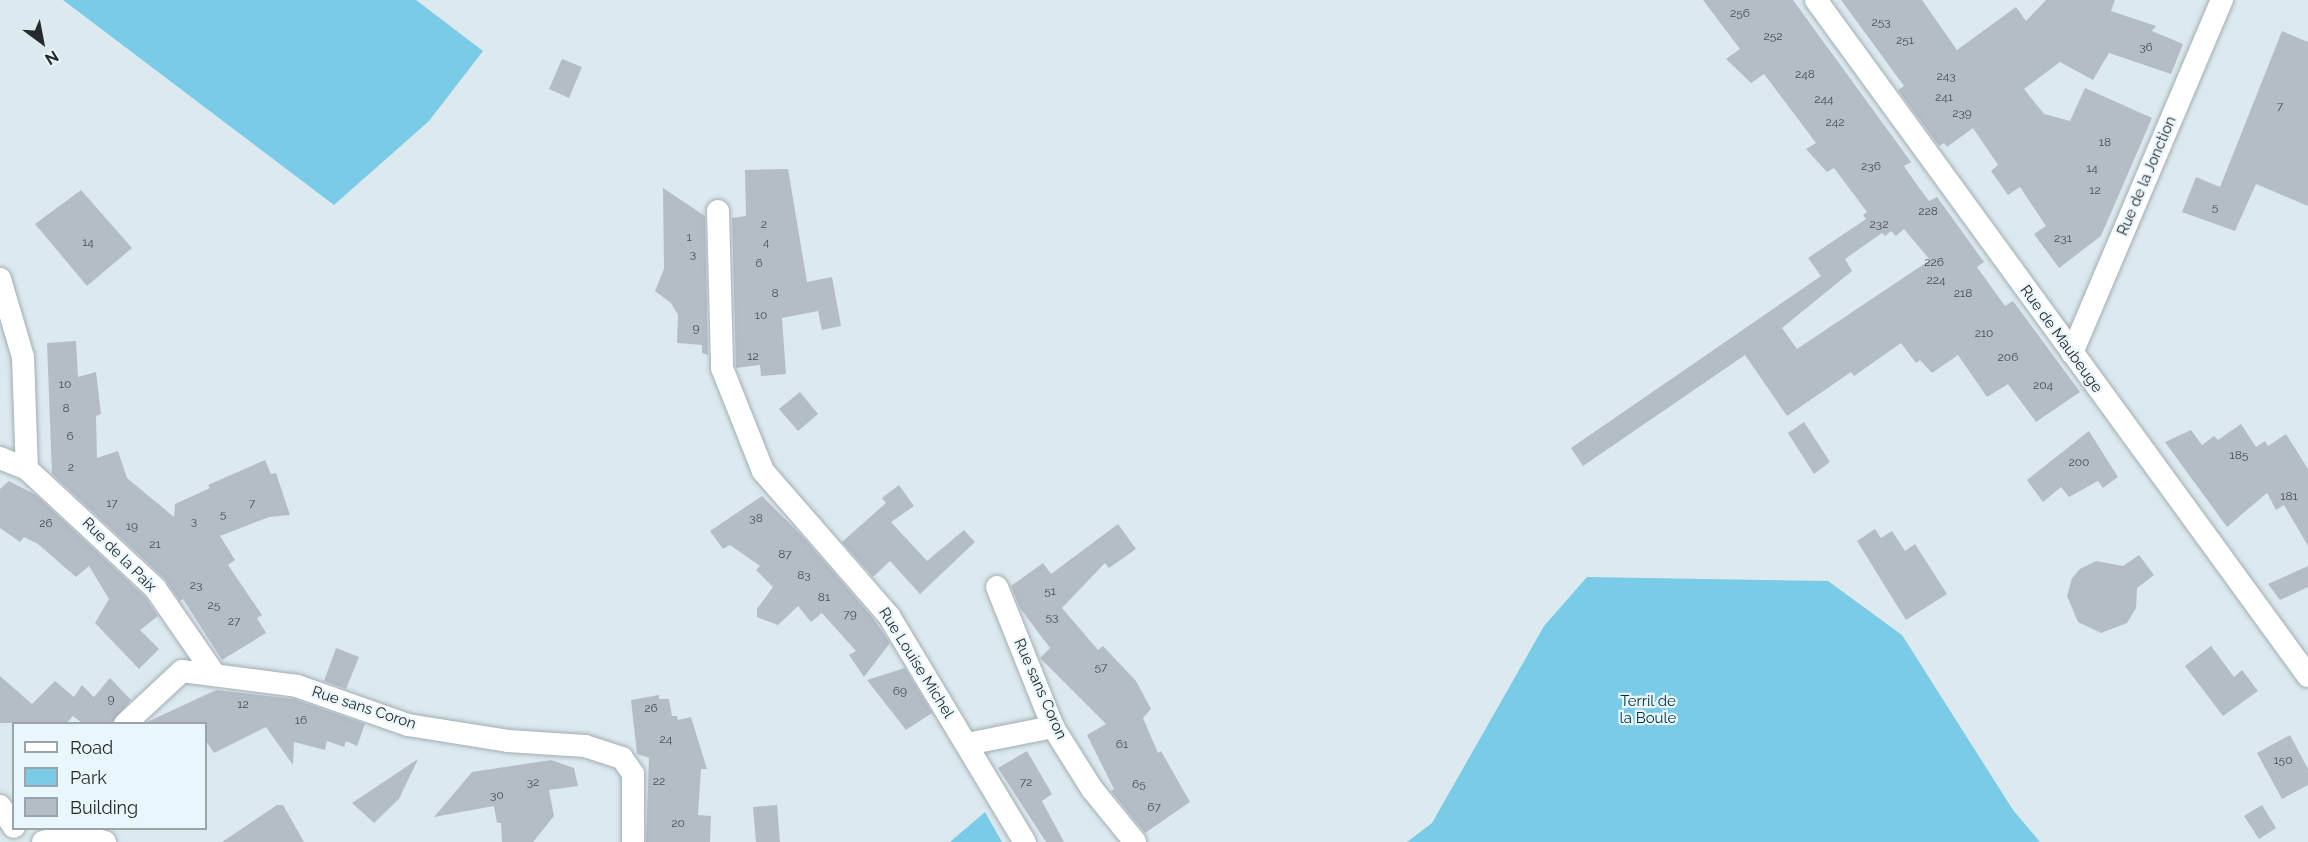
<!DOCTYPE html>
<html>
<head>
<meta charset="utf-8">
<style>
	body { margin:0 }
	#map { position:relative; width:2308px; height:842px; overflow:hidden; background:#dce9ee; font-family:Raleway,sans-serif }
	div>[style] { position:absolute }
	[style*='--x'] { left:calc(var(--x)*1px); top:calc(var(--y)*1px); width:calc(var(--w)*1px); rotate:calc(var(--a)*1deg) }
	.green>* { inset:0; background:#7acbe7 }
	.building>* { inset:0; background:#b4bdc6 }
	.roads { filter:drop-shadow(0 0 2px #a1aeb3) drop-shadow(0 0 2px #a1aeb3) }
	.street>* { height:22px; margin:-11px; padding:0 11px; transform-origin:11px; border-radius:11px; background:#fff }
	span { translate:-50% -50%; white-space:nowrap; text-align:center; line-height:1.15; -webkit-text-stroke:4.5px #e9f6fc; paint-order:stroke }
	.number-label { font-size:12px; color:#494f52 }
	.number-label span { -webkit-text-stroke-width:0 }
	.street-label { font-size:15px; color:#252a2c }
	.park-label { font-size:15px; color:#00303d }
	.legend { position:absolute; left:12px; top:722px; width:195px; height:108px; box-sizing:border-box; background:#e9f6fc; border:2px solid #9ba4a9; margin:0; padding:8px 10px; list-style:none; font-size:18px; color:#252a2c }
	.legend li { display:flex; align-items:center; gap:12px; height:30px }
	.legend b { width:30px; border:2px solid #9ba4a9 }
	.north { position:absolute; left:12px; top:12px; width:60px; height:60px; -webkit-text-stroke:4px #e9f6fc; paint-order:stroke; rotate:148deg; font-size:16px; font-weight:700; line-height:24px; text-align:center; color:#252a2c }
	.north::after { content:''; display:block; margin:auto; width:21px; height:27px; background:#252a2c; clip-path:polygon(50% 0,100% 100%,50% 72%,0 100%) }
</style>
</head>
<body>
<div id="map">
	<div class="green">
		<div style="clip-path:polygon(63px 0,416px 0,483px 51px,429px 121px,334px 205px)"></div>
		<div style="clip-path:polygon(1587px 577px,1828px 581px,1902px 635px,2013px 810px,2040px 842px,1407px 842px,1432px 823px,1544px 626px)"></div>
		<div style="clip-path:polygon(985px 812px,1002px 842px,950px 842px)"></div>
	</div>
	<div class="building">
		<div style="clip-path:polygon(evenodd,1703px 0,1793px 0,1911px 162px,1904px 166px,1917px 185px,1929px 201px,1937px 197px,1984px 262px,1977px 267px,2005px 306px,2013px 301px,2080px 392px,2036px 422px,2008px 384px,1987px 397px,1958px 355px,1932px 373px,1920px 360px,1916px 363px,1901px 343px,1854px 376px,1851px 372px,1787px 416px,1745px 355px,1583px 466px,1571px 448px,1821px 276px,1808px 258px,1866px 219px,1863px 215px,1867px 212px,1834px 168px,1827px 172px,1806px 149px,1816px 143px,1764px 74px,1751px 83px,1726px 59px,1740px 49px,1703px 0,1904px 229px,1930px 260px,1797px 349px,1782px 328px,1852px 271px,1845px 259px,1882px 233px,1885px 236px,1891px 231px,1896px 236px,1904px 229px)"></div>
		<div style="clip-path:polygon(1841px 0,1922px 0,1957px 50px,2016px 7px,2026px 21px,2046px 0,2115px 0,2111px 11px,2156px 26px,2152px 31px,2183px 44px,2171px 74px,2109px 53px,2093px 80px,2060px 62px,2024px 89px,2044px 114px,2070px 121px,2085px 88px,2152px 118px,2101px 236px,2059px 268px,2034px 234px,2046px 226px,2020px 187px,2008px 195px,1991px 171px,1998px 165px,1973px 128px,1947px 147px,1944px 143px,1939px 146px,1898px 90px,1904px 86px)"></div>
		<div style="clip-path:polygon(2282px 31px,2308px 42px,2308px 206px,2256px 184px,2235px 231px,2182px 212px,2196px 177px,2220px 187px)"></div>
		<div style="clip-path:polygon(562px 59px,582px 67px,569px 98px,549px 89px)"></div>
		<div style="clip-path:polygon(788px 169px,807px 282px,832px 277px,841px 326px,822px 330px,818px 311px,782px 318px,786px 374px,761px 376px,760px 365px,736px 368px,732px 218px,746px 216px,745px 170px)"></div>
		<div style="clip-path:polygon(663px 188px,705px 216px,708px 355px,702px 353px,702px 345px,677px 343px,678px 315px,671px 303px,655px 291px,664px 269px)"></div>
		<div style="clip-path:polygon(81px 190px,132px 248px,87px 286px,35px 224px)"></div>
		<div style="clip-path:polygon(76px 341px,78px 377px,96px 372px,101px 414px,96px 416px,97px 458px,118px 451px,127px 478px,174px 517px,175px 504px,210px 488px,208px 485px,265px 460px,271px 474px,276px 473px,290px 515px,269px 517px,220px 536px,235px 560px,228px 565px,262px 615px,257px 618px,266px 633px,222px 660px,183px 599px,180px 601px,164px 578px,52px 474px,47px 343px)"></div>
		<div style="clip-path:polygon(800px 392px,818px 414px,798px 431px,779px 409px)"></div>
		<div style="clip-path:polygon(1804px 422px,1830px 462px,1814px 474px,1788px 433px)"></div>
		<div style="clip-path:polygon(2241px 424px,2256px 447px,2265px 441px,2268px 446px,2286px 434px,2308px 469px,2308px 546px,2284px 505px,2276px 510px,2267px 493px,2227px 527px,2165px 442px,2191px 430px,2202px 445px,2214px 436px,2218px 440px)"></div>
		<div style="clip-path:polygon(2089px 431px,2118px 477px,2103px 488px,2098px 481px,2069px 497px,2061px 487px,2043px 502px,2027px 480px)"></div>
		<div style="clip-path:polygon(9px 481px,36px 495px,145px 597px,158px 616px,140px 630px,159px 649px,139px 669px,95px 623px,109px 599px,89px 566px,76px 577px,38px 544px,24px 537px,20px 542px,0 528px,0 489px)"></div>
		<div style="clip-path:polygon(899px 485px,914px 506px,891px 522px,927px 561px,964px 530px,975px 542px,920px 594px,890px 561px,873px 577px,842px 542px,886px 503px,882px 498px)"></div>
		<div style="clip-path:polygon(762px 496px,802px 536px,873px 618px,890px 643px,864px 677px,849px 655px,856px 651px,822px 613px,811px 622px,798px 606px,778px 625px,757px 617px,757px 609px,773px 587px,756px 570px,760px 566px,730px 545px,723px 549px,710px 531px)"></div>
		<div style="clip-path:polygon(1118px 524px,1136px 549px,1109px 568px,1105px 563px,1062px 608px,1098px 650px,1103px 646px,1136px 681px,1151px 709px,1143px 718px,1158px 753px,1161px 751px,1190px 802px,1145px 833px,1111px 791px,1114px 789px,1087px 735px,1106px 724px,1040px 658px,1050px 648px,1020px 608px,1011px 586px,1043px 563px,1051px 574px)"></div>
		<div style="clip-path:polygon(1875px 529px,1881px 538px,1892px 531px,1905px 551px,1915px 544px,1947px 594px,1906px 620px,1857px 541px)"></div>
		<div style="clip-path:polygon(2139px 555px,2154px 575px,2137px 588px,2136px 608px,2127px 623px,2101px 633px,2078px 622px,2067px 596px,2072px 578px,2080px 569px,2096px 561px,2123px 566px)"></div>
		<div style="clip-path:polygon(2308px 566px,2308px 587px,2280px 600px,2268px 584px)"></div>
		<div style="clip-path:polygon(2211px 646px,2234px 677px,2242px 670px,2258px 691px,2223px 716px,2185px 666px)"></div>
		<div style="clip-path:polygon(336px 648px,359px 657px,346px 689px,324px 681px)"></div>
		<div style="clip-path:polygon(905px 668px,932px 713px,906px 730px,867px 680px)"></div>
		<div style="clip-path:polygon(0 676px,32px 704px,55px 681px,74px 697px,82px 685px,94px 697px,110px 678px,131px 700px,112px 723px,82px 723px,73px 716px,67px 723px,0 723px)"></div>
		<div style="clip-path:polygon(216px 690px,294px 699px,365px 724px,357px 746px,346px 741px,344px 747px,327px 741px,325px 750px,294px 742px,293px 765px,266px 727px,214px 753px,206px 741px,206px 723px,145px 723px)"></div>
		<div style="clip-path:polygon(659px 695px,659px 699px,669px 699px,672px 716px,677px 716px,678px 720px,691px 717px,707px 769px,701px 769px,698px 815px,711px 816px,710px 842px,646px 842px,649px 758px,637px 754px,631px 700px)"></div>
		<div style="clip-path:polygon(2290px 735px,2308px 769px,2308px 785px,2282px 799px,2257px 753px)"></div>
		<div style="clip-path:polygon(1027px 751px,1052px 794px,1042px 801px,1064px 842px,1046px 842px,998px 768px)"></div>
		<div style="clip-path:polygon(418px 759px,399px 799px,374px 823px,352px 803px)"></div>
		<div style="clip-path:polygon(551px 760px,574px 768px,578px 786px,549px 790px,554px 816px,533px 842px,502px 842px,501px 823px,497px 823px,494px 806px,434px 817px,472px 772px)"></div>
		<div style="clip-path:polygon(277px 805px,283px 805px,304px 842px,222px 842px)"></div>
		<div style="clip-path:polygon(777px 805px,780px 842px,756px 842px,753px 807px)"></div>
		<div style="clip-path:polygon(2262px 805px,2276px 828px,2259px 839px,2244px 816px)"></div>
	</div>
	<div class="roads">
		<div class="street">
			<div style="--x:1816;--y:0;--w:836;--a:53.95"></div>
			<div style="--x:718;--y:211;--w:157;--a:88.5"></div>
			<div style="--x:722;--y:368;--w:111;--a:68.3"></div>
			<div style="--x:763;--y:471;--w:192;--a:49"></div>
			<div style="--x:889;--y:616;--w:264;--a:59"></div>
			<div style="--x:0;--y:279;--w:81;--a:73.6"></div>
			<div style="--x:23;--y:357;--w:112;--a:88"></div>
			<div style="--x:2072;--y:353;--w:384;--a:-67"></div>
			<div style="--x:0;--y:458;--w:29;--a:22"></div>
			<div style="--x:27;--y:469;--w:175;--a:42.9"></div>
			<div style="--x:155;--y:588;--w:106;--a:55.4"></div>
			<div style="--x:997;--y:587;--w:151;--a:68.2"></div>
			<div style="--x:1053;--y:727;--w:73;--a:57.8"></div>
			<div style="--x:1092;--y:789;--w:68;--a:50.9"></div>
			<div style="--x:125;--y:724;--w:78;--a:-42.9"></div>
			<div style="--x:182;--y:671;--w:116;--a:7.4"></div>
			<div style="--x:297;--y:686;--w:118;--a:19.4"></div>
			<div style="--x:408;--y:725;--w:101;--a:9.1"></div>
			<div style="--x:508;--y:741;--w:77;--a:3.7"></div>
			<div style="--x:585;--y:746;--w:39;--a:18"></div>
			<div style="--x:622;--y:758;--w:19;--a:55"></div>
			<div style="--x:633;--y:774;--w:68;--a:90"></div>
			<div style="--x:967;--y:744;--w:88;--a:-11.2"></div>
			<div style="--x:0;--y:806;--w:25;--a:56"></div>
			<div style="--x:43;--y:842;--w:33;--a:-14"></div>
			<div style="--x:75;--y:834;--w:31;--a:15"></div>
		</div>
	</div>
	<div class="number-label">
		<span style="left:1740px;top:14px">256</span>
		<span style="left:1881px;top:23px">253</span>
		<span style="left:1773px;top:37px">252</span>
		<span style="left:1905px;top:41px">251</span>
		<span style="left:2146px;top:48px">36</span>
		<span style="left:1805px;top:75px">248</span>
		<span style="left:1946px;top:77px">243</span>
		<span style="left:1944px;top:98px">241</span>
		<span style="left:1824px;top:100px">244</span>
		<span style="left:2280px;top:107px">7</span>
		<span style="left:1962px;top:114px">239</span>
		<span style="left:1835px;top:123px">242</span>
		<span style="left:2105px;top:143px">18</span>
		<span style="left:1871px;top:167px">236</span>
		<span style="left:2092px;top:169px">14</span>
		<span style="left:2095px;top:191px">12</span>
		<span style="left:2215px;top:208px">5</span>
		<span style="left:1928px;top:212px">228</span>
		<span style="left:764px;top:225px">2</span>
		<span style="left:1879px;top:225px">232</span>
		<span style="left:689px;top:238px">1</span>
		<span style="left:2063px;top:239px">231</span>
		<span style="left:88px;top:243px">14</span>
		<span style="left:766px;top:243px">4</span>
		<span style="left:693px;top:255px">3</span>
		<span style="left:1934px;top:263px">226</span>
		<span style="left:759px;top:264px">6</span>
		<span style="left:1936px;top:281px">224</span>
		<span style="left:775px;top:294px">8</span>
		<span style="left:1963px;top:294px">218</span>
		<span style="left:761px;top:316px">10</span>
		<span style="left:696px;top:329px">9</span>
		<span style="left:1984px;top:334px">210</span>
		<span style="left:753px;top:357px">12</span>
		<span style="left:2008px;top:358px">206</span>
		<span style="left:65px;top:385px">10</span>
		<span style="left:2043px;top:386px">204</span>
		<span style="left:66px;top:409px">8</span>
		<span style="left:70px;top:437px">6</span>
		<span style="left:2239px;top:456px">185</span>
		<span style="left:2079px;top:463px">200</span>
		<span style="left:71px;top:468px">2</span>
		<span style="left:2289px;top:497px">181</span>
		<span style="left:112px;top:504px">17</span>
		<span style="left:252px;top:504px">7</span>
		<span style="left:223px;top:515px">5</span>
		<span style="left:756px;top:519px">38</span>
		<span style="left:194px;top:522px">3</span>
		<span style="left:46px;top:524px">26</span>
		<span style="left:132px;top:527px">19</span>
		<span style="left:155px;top:545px">21</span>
		<span style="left:785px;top:555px">87</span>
		<span style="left:804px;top:576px">83</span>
		<span style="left:196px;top:586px">23</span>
		<span style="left:1050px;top:592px">51</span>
		<span style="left:824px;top:598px">81</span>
		<span style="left:214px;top:606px">25</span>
		<span style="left:850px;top:615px">79</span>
		<span style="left:1052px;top:618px">53</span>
		<span style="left:234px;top:622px">27</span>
		<span style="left:1101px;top:668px">57</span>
		<span style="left:900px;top:692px">69</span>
		<span style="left:111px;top:700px">9</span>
		<span style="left:243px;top:705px">12</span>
		<span style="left:651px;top:709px">26</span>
		<span style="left:301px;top:721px">16</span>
		<span style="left:666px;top:740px">24</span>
		<span style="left:1122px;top:745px">61</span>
		<span style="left:2283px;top:761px">150</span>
		<span style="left:659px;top:782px">22</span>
		<span style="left:533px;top:783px">32</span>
		<span style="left:1026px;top:783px">72</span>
		<span style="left:1139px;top:785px">65</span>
		<span style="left:497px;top:796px">30</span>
		<span style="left:1154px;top:808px">67</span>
		<span style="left:678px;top:824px">20</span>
	</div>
	<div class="street-label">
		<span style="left:2147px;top:176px;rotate:-67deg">Rue de la Jonction</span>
		<span style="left:2061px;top:339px;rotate:54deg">Rue de Maubeuge</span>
		<span style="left:119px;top:555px;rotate:45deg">Rue de la Paix</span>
		<span style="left:916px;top:663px;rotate:58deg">Rue Louise Michel</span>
		<span style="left:1040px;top:689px;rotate:66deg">Rue sans Coron</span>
		<span style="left:364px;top:708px;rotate:18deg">Rue sans Coron</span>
	</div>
	<div class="park-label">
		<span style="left:1648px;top:710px">Terril de<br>la Boule</span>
	</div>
	<ul class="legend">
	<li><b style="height:8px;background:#fff"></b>Road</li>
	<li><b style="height:16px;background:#7acbe7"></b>Park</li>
	<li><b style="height:16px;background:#b4bdc6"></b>Building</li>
	</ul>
	<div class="north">N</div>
</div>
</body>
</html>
